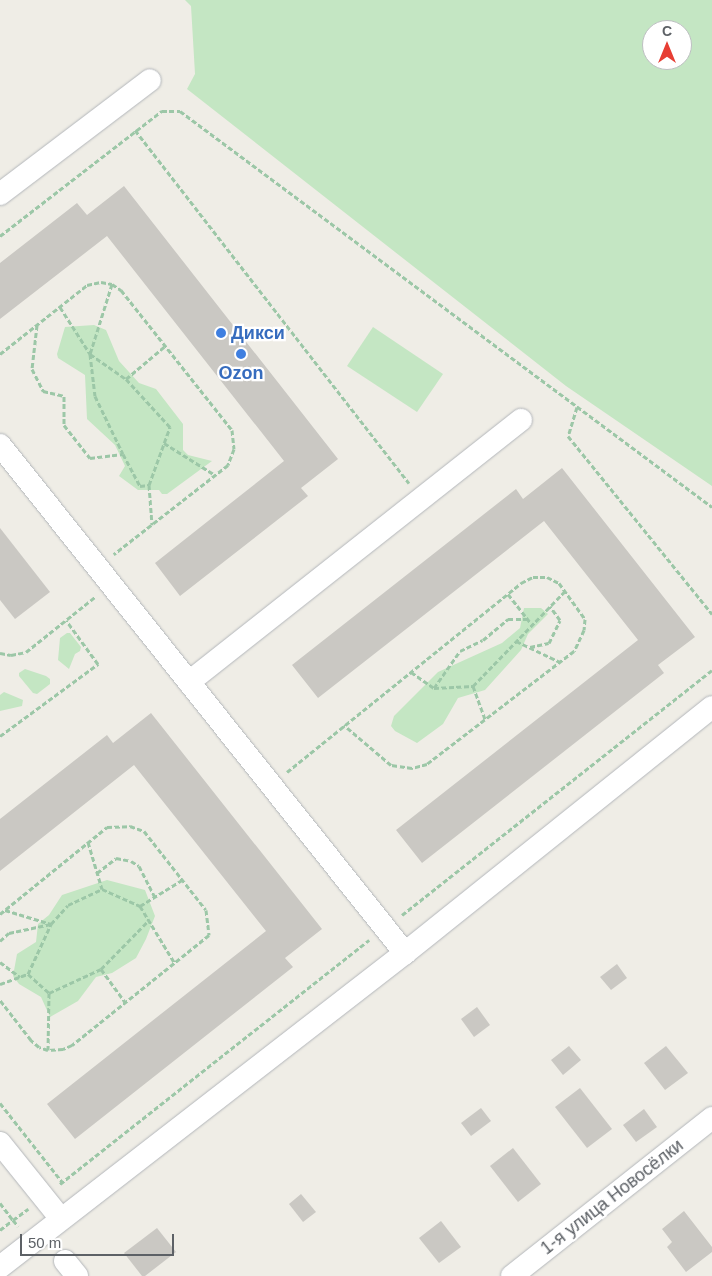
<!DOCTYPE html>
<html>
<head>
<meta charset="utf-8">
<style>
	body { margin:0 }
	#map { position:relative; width:712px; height:1276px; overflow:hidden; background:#efede6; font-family:Helvetica,sans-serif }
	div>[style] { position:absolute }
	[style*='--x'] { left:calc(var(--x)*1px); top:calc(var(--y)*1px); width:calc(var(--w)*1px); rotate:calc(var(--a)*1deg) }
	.green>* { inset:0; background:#c4e6c3 }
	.building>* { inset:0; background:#cac8c3 }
	.path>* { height:3px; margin-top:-1.5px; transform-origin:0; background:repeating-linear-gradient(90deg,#9cc7a7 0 5px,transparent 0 7.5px) }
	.roads { filter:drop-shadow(0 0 1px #b3b6ba) drop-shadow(0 0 1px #b3b6ba) }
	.minor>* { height:22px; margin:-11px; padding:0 11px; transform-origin:11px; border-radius:11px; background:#fff }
	.dots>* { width:14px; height:14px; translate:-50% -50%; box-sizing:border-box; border:2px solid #fff; border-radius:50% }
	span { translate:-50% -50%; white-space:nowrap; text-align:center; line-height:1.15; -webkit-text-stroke:4.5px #fff; paint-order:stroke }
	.shop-label { font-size:18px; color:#366cbe; font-weight:700 }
	.left { translate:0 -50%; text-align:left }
	.street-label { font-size:18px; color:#5d6166 }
	.north { position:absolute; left:642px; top:20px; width:50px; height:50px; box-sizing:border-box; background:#fff; border:1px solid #bec0c2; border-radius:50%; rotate:0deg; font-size:14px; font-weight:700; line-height:20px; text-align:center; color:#5d6166 }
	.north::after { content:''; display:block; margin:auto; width:18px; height:22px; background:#e73e34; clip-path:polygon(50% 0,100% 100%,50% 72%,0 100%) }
	.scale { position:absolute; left:20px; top:1234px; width:154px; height:22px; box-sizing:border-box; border:2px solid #5d6166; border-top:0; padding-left:6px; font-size:15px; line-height:18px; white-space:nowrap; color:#5d6166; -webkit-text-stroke:4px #fff; paint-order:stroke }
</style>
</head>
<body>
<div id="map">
	<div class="green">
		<div style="clip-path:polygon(evenodd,185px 0,712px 0,712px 486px,566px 386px,187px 89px,195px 74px,191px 6px,185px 0,652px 30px,682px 30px,682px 60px,652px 60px,652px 30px)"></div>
		<div style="clip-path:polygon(94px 325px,106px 330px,119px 361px,139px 383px,156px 389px,183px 424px,183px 450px,188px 455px,212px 461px,167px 494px,162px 494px,159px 490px,138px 490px,119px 476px,125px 466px,115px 445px,87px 419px,85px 375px,58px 358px,57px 354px,65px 327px)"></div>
		<div style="clip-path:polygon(373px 327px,443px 374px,417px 412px,347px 366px)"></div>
		<div style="clip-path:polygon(524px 608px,541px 608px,548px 614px,528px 634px,521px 650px,485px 690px,458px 698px,443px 724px,417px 743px,395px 731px,391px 726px,394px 716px,438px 672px,502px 643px,520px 628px)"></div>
		<div style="clip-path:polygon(67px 633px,70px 633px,81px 647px,80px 651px,75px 654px,69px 669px,58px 660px,60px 638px)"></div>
		<div style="clip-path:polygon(25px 669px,46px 676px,50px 679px,50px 684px,37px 694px,33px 693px,19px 676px,19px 673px)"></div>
		<div style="clip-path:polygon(4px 692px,23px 700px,22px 706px,0 711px,0 695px)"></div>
		<div style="clip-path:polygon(107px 880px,145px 890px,155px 916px,146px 939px,136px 958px,112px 973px,96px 977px,78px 1001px,50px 1017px,41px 997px,19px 984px,13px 976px,17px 954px,36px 942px,38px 924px,49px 915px,62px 895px)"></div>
	</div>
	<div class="building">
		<div style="clip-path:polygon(124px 186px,338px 459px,301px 488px,308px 496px,180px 596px,155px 563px,284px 461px,107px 236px,0 319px,0 263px,77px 203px,87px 215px)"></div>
		<div style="clip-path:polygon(562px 468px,695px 637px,658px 665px,664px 673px,422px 863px,396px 830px,638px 640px,544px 521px,318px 698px,292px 665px,516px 489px,523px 499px)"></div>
		<div style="clip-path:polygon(0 528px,50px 592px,15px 619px,0 600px)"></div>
		<div style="clip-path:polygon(151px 713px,322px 929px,285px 958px,293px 967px,75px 1139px,47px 1104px,266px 931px,134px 765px,0 871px,0 819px,107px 735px,113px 743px)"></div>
		<div style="clip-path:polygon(617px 964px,627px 978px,611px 990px,600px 977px)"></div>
		<div style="clip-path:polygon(477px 1007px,490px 1025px,474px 1037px,461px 1019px)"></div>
		<div style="clip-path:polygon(569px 1046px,581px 1060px,563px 1075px,551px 1060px)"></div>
		<div style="clip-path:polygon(666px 1046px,688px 1073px,665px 1090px,644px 1063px)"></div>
		<div style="clip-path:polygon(580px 1088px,612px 1129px,587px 1148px,555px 1107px)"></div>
		<div style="clip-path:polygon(481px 1108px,491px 1121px,471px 1136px,461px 1123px)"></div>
		<div style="clip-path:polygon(644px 1109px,657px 1127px,636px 1142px,623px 1125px)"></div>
		<div style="clip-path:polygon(513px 1148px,541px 1184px,518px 1202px,490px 1166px)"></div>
		<div style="clip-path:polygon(301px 1194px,316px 1212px,303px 1222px,289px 1204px)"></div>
		<div style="clip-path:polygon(684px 1211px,712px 1247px,712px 1252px,686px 1272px,667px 1247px,672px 1242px,662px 1229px)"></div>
		<div style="clip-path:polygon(441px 1221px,461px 1247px,439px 1263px,419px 1238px)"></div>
		<div style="clip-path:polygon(157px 1228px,176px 1252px,145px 1276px,142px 1276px,124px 1253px)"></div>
	</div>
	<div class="path">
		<div style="--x:135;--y:130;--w:447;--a:52.2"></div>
		<div style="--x:0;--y:236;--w:205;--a:-37.7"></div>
		<div style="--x:162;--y:111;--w:18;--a:0"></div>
		<div style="--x:180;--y:111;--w:663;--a:36.66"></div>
		<div style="--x:112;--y:284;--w:73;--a:107.4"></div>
		<div style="--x:90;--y:354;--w:44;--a:34.8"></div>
		<div style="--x:60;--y:307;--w:56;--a:57.4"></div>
		<div style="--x:90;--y:354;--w:42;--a:83.2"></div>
		<div style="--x:95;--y:396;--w:64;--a:64.2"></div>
		<div style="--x:37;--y:325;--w:44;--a:96.5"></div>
		<div style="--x:32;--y:369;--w:25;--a:63"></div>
		<div style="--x:43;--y:391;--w:22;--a:13"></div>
		<div style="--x:64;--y:396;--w:29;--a:90"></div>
		<div style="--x:64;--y:425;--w:42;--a:51.8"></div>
		<div style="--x:90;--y:458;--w:33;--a:-7"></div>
		<div style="--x:123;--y:454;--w:36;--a:62"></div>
		<div style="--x:140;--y:486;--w:9;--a:-6"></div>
		<div style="--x:149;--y:485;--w:40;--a:85.7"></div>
		<div style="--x:0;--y:354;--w:111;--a:-38.4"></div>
		<div style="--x:87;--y:285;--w:14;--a:-12"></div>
		<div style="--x:101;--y:282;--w:11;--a:10"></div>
		<div style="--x:112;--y:284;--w:11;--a:34"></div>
		<div style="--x:121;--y:290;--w:179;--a:51.6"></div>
		<div style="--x:232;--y:430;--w:19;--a:84"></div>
		<div style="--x:234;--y:449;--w:17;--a:111"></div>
		<div style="--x:228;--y:465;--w:145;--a:142"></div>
		<div style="--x:577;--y:407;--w:30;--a:107"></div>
		<div style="--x:568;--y:436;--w:229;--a:51"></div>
		<div style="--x:164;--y:443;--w:60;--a:32.1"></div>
		<div style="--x:149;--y:485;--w:62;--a:-70.1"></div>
		<div style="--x:170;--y:427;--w:65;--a:-132.5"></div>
		<div style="--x:126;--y:379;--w:51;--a:-40.2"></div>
		<div style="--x:508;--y:594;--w:39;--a:52"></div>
		<div style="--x:516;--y:641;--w:49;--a:25.5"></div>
		<div style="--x:530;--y:647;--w:19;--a:-12"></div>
		<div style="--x:549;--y:643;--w:25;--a:-64"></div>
		<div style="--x:560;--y:620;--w:17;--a:-126"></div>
		<div style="--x:0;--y:653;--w:11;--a:10"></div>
		<div style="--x:11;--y:655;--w:15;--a:-11"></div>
		<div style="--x:26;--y:652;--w:88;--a:-38.6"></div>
		<div style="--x:411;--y:672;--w:28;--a:35"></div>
		<div style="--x:434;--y:688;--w:39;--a:-3"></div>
		<div style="--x:473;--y:686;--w:35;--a:70"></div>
		<div style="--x:473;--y:686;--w:132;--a:-45.9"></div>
		<div style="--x:434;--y:688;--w:45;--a:-54.9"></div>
		<div style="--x:460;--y:651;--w:25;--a:-26"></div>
		<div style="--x:483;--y:640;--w:33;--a:-40"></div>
		<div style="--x:508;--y:619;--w:19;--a:0"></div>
		<div style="--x:0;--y:736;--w:122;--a:-36.3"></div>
		<div style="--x:98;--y:664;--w:54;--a:-126"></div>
		<div style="--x:287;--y:772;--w:301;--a:-38.9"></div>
		<div style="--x:521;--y:583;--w:13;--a:-27"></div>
		<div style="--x:533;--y:577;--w:14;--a:0"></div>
		<div style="--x:547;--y:577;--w:13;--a:27"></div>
		<div style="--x:559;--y:583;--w:44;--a:54.2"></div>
		<div style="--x:585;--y:619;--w:11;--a:95"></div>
		<div style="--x:584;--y:630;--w:23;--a:115"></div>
		<div style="--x:574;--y:651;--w:185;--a:142.5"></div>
		<div style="--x:427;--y:764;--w:16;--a:165"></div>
		<div style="--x:412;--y:768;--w:21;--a:-172"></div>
		<div style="--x:391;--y:765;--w:62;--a:-139.6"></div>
		<div style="--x:88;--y:842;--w:49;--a:73.4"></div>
		<div style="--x:102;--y:889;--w:42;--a:24.1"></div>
		<div style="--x:140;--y:906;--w:66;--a:58.7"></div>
		<div style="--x:97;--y:873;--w:24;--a:-38"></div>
		<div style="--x:116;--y:858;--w:15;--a:11"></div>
		<div style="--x:131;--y:861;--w:9;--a:32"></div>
		<div style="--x:139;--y:866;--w:35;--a:63"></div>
		<div style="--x:140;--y:906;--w:49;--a:-31.8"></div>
		<div style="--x:5;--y:910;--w:48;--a:16.9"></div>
		<div style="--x:51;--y:924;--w:25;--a:-48"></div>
		<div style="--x:68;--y:905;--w:38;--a:-25"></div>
		<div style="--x:0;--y:914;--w:138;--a:-39.1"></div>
		<div style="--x:107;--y:827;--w:23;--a:-2"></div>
		<div style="--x:130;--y:826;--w:15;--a:20"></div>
		<div style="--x:144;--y:831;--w:100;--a:51.9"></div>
		<div style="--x:206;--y:910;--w:25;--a:83"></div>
		<div style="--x:209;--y:935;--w:176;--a:141.2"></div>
		<div style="--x:72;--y:1045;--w:10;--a:156"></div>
		<div style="--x:63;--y:1049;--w:15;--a:176"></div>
		<div style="--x:48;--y:1050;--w:9;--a:-162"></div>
		<div style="--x:39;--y:1047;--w:11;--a:-139"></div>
		<div style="--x:31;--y:1040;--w:51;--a:-127.8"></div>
		<div style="--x:402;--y:915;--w:395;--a:-38.3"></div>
		<div style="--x:0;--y:941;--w:12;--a:-42"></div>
		<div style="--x:9;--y:933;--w:43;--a:-12.1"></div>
		<div style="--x:0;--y:962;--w:25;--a:37"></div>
		<div style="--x:101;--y:969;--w:69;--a:-45.6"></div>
		<div style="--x:28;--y:974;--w:28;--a:42"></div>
		<div style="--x:49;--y:993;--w:57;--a:91"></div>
		<div style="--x:0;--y:984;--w:30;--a:-20"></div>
		<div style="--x:28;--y:974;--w:55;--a:-65.3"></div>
		<div style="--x:49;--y:993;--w:57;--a:-24.8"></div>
		<div style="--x:101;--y:969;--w:41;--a:54"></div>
		<div style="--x:0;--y:1103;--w:102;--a:51.8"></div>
		<div style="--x:60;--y:1184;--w:394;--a:-38.3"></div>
		<div style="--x:0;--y:1203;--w:21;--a:53"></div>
		<div style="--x:13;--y:1220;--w:19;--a:-36"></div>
		<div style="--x:0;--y:1230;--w:16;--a:-38"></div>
		<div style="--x:13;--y:1220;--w:8;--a:50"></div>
	</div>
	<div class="roads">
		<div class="minor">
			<div style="--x:0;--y:194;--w:188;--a:-37.2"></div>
			<div style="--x:0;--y:445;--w:650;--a:51.44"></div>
			<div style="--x:405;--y:953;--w:393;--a:-38.7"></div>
			<div style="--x:189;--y:682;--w:423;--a:-38.3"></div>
			<div style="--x:0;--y:1143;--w:97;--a:51.2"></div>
			<div style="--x:65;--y:1261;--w:19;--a:51"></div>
			<div style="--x:0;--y:1267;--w:512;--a:-37.79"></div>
			<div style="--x:512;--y:1276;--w:255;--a:-38.3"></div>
		</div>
	</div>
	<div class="dots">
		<div style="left:221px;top:333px;background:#3f7fe0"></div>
		<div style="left:241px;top:354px;background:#3f7fe0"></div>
	</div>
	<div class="shop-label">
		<span class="left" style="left:231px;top:333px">Дикси</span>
		<span style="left:241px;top:373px">Ozon</span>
	</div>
	<div class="street-label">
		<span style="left:612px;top:1197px;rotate:-38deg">1-я улица Новосёлки</span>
	</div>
	<div class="north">С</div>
	<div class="scale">50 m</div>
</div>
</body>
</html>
